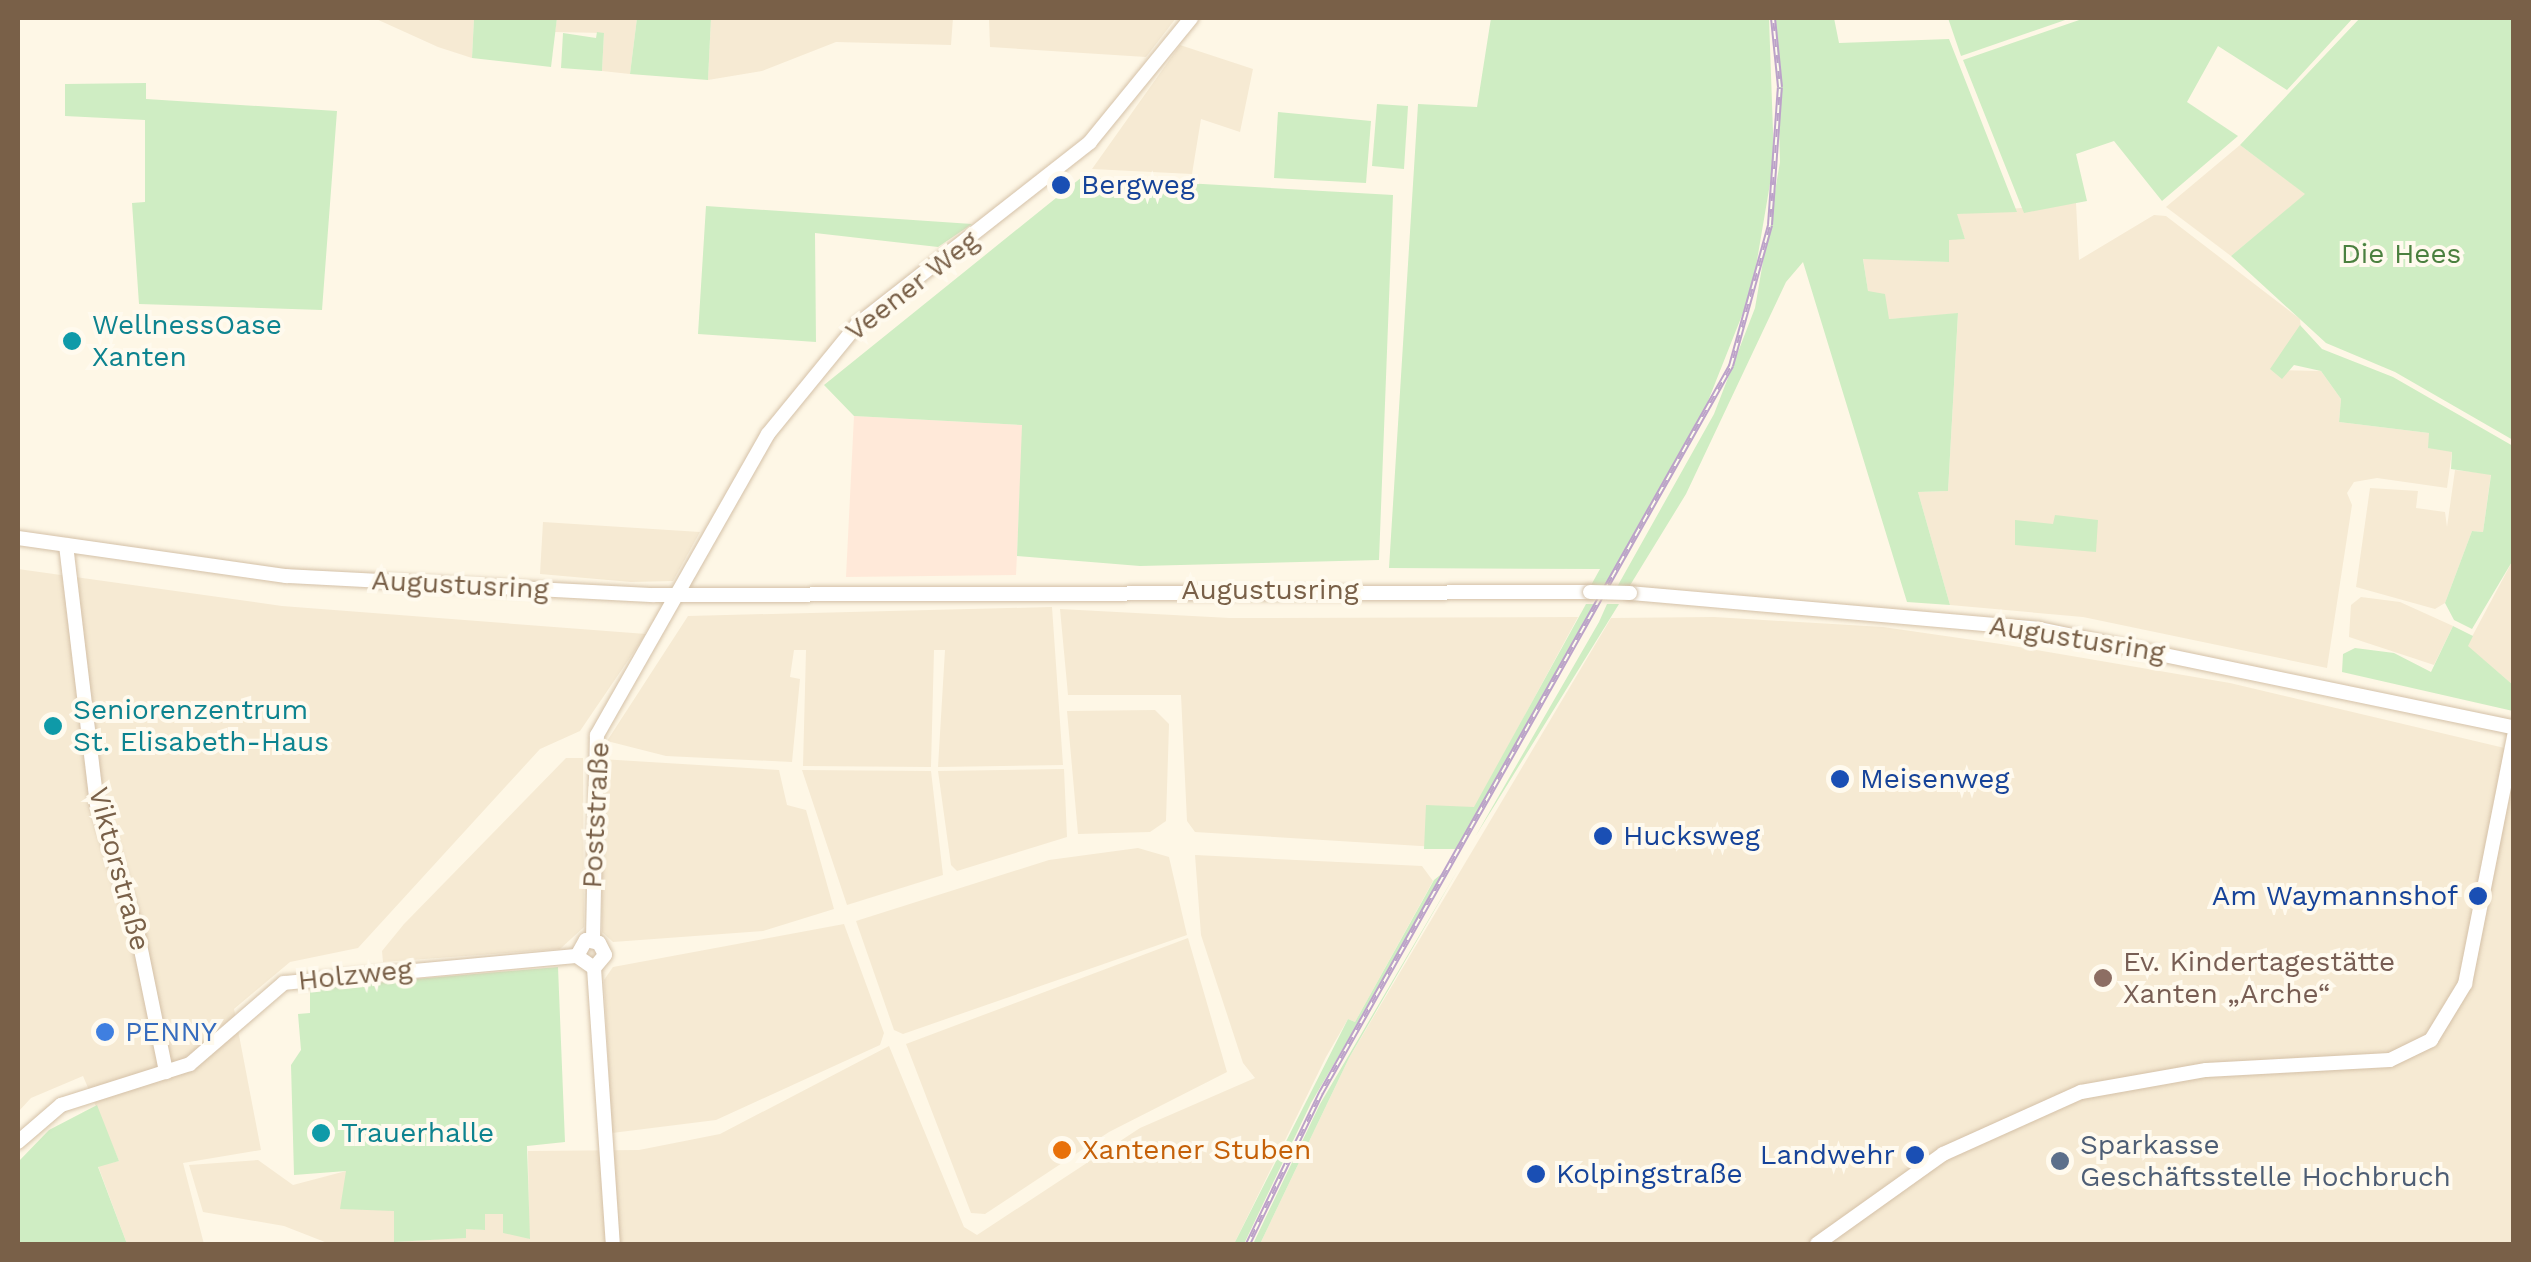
<!DOCTYPE html>
<html>
<head>
<meta charset="utf-8">
<style>
	body { margin:0 }
	#map { position:relative; width:2531px; height:1262px; overflow:hidden; background:#fef7e6; font-family:"Work Sans",sans-serif }
	div>[style] { position:absolute }
	[style*='--x'] { left:calc(var(--x)*1px); top:calc(var(--y)*1px); width:calc(var(--w)*1px); rotate:calc(var(--a)*1deg) }
	.residential>* { inset:0; background:#f6ead3 }
	.commercial>* { inset:0; background:#ffe9d9 }
	.green>* { inset:0; background:#cfedc3 }
	.roads { filter:drop-shadow(0 0 2px #d4c1a8) drop-shadow(0 0 2px #d4c1a8) }
	.secondary>* { height:14px; margin:-7px; padding:0 7px; transform-origin:7px; border-radius:7px; background:#fff }
	.rail>* { height:6px; margin-top:-3px; transform-origin:0; background:repeating-linear-gradient(90deg,#fffaee 0 8px,#bca2c9 0 16px); box-sizing:border-box; border-block:2px solid #bca2c9 }
	.bridges { filter:drop-shadow(0 0 2px #d4c1a8) drop-shadow(0 0 2px #d4c1a8) }
	.secondary-bridge>* { height:14px; margin:-7px; padding:0 7px; transform-origin:7px; border-radius:7px; background:#fff }
	.dots>* { width:28px; height:28px; translate:-50% -50%; box-sizing:border-box; border:5px solid #fffaee; border-radius:50% }
	span { translate:-50% -50%; white-space:nowrap; text-align:center; line-height:1.15; -webkit-text-stroke:8px #fffaee; paint-order:stroke }
	.transit-label { font-size:28px; color:#164399 }
	.left { translate:0 -50%; text-align:left }
	.right { translate:-100% -50%; text-align:right }
	.park-label { font-size:28px; color:#4b803f }
	.street-label { font-size:28px; color:#796048 }
	.culture-label { font-size:28px; color:#0d838f }
	.education-label { font-size:28px; color:#785e54 }
	.shop-label { font-size:28px; color:#366cbe }
	.service-label { font-size:28px; color:#4e5e75 }
	.food-label { font-size:28px; color:#c56008 }
	.frame { position:absolute; inset:0; border:20px solid #796048; pointer-events:none }
</style>
</head>
<body>
<div id="map">
	<div class="residential">
		<div style="clip-path:polygon(374px 18px,474px 18px,472px 58px,438px 47px)"></div>
		<div style="clip-path:polygon(557px 18px,637px 18px,630px 74px,602px 71px,604px 33px,555px 32px)"></div>
		<div style="clip-path:polygon(711px 18px,953px 18px,951px 45px,836px 42px,762px 71px,708px 80px)"></div>
		<div style="clip-path:polygon(989px 18px,1176px 18px,1146px 57px,990px 47px)"></div>
		<div style="clip-path:polygon(1180px 45px,1253px 69px,1240px 132px,1201px 119px,1192px 174px,1092px 169px)"></div>
		<div style="clip-path:polygon(2240px 145px,2306px 194px,2231px 256px,2166px 207px)"></div>
		<div style="clip-path:polygon(2076px 203px,2079px 260px,2154px 215px,2166px 216px,2300px 319px,2301px 332px,2271px 370px,2321px 371px,2341px 399px,2339px 422px,2429px 433px,2452px 452px,2447px 488px,2377px 478px,2354px 482px,2347px 493px,2352px 505px,2327px 668px,2083px 617px,1950px 605px,1918px 492px,1948px 491px,1958px 314px,1889px 319px,1868px 292px,1863px 258px,1949px 262px,1948px 239px,1965px 239px,1956px 214px)"></div>
		<div style="clip-path:polygon(2455px 470px,2491px 474px,2483px 532px,2472px 531px,2445px 603px,2435px 609px,2356px 587px,2370px 488px,2418px 491px,2416px 508px,2445px 512px,2447px 527px)"></div>
		<div style="clip-path:polygon(543px 522px,700px 532px,673px 581px,631px 582px,540px 574px)"></div>
		<div style="clip-path:polygon(2513px 560px,2513px 685px,2467px 646px)"></div>
		<div style="clip-path:polygon(18px 569px,282px 606px,646px 634px,580px 731px,540px 749px,358px 948px,290px 962px,234px 1009px,261px 1150px,183px 1163px,204px 1244px,127px 1244px,98px 1166px,119px 1161px,83px 1076px,31px 1098px,18px 1112px)"></div>
		<div style="clip-path:polygon(2361px 597px,2400px 602px,2453px 626px,2434px 665px,2349px 637px,2351px 605px)"></div>
		<div style="clip-path:polygon(1052px 607px,1063px 765px,938px 767px,945px 650px,934px 650px,931px 767px,803px 766px,806px 650px,794px 650px,790px 677px,800px 679px,792px 762px,666px 756px,607px 741px,688px 616px)"></div>
		<div style="clip-path:polygon(1060px 609px,1230px 618px,1578px 617px,1453px 848px,1195px 832px,1187px 821px,1181px 695px,1068px 695px)"></div>
		<div style="clip-path:polygon(1714px 617px,1883px 627px,2001px 644px,2230px 683px,2513px 750px,2513px 1244px,1260px 1244px,1349px 1058px,1611px 618px)"></div>
		<div style="clip-path:polygon(1155px 710px,1169px 724px,1166px 821px,1150px 832px,1078px 834px,1067px 711px)"></div>
		<div style="clip-path:polygon(566px 758px,583px 758px,584px 927px,560px 949px,383px 962px,382px 951px,404px 924px)"></div>
		<div style="clip-path:polygon(601px 759px,779px 770px,787px 805px,806px 810px,834px 909px,763px 931px,613px 942px,602px 932px)"></div>
		<div style="clip-path:polygon(1064px 769px,1067px 837px,957px 871px,951px 865px,938px 771px)"></div>
		<div style="clip-path:polygon(802px 770px,931px 771px,943px 875px,847px 905px)"></div>
		<div style="clip-path:polygon(1138px 848px,1169px 857px,1187px 935px,903px 1034px,894px 1030px,856px 921px,1049px 860px)"></div>
		<div style="clip-path:polygon(1195px 855px,1422px 866px,1433px 881px,1355px 1022px,1348px 1019px,1326px 1057px,1234px 1244px,330px 1244px,284px 1226px,203px 1212px,189px 1165px,258px 1160px,293px 1185px,346px 1171px,395px 1211px,395px 1242px,466px 1237px,465px 1228px,484px 1230px,484px 1214px,503px 1214px,529px 1239px,528px 1151px,639px 1150px,720px 1134px,889px 1046px,964px 1227px,977px 1235px,1140px 1128px,1255px 1078px,1243px 1063px,1201px 935px)"></div>
		<div style="clip-path:polygon(844px 924px,884px 1033px,880px 1045px,716px 1120px,612px 1133px,604px 980px,613px 967px)"></div>
		<div style="clip-path:polygon(1188px 938px,1227px 1072px,1109px 1132px,985px 1214px,971px 1213px,906px 1044px)"></div>
	</div>
	<div class="commercial">
		<div style="clip-path:polygon(854px 416px,1023px 425px,1016px 575px,846px 577px)"></div>
	</div>
	<div class="green">
		<div style="clip-path:polygon(474px 18px,557px 18px,551px 67px,472px 58px)"></div>
		<div style="clip-path:polygon(637px 18px,711px 18px,708px 80px,630px 74px)"></div>
		<div style="clip-path:polygon(1491px 18px,1769px 18px,1774px 160px,1752px 290px,1695px 434px,1608px 587px,1590px 587px,1600px 569px,1389px 568px,1418px 104px,1477px 107px)"></div>
		<div style="clip-path:polygon(1776px 18px,1834px 18px,1839px 43px,1949px 39px,2017px 212px,1957px 214px,1965px 239px,1949px 240px,1949px 262px,1863px 259px,1868px 291px,1885px 294px,1889px 319px,1958px 313px,1948px 491px,1918px 492px,1950px 605px,1907px 602px,1803px 262px,1786px 282px,1686px 494px,1629px 587px,1617px 587px,1714px 414px,1755px 308px,1780px 162px)"></div>
		<div style="clip-path:polygon(1948px 18px,2071px 18px,1961px 56px)"></div>
		<div style="clip-path:polygon(2085px 18px,2353px 18px,2287px 90px,2218px 46px,2187px 102px,2238px 136px,2162px 201px,2114px 141px,2076px 154px,2087px 201px,2024px 213px,1963px 60px)"></div>
		<div style="clip-path:polygon(2360px 18px,2513px 18px,2513px 440px,2395px 372px,2326px 343px,2231px 256px,2305px 194px,2240px 145px)"></div>
		<div style="clip-path:polygon(597px 32px,604px 33px,602px 71px,561px 68px,563px 33px,596px 38px)"></div>
		<div style="clip-path:polygon(146px 83px,146px 99px,337px 111px,322px 310px,139px 304px,132px 203px,145px 202px,145px 120px,65px 116px,65px 84px)"></div>
		<div style="clip-path:polygon(1377px 104px,1408px 106px,1404px 169px,1372px 166px)"></div>
		<div style="clip-path:polygon(1278px 112px,1371px 121px,1366px 183px,1274px 178px)"></div>
		<div style="clip-path:polygon(1082px 177px,1393px 195px,1379px 560px,1140px 566px,1017px 556px,1022px 425px,854px 416px,824px 385px)"></div>
		<div style="clip-path:polygon(706px 206px,972px 224px,938px 247px,815px 233px,816px 342px,698px 334px)"></div>
		<div style="clip-path:polygon(2300px 325px,2322px 349px,2393px 377px,2513px 446px,2513px 560px,2472px 629px,2454px 620px,2445px 603px,2472px 531px,2483px 532px,2491px 475px,2451px 469px,2452px 452px,2428px 448px,2429px 433px,2339px 422px,2341px 399px,2321px 371px,2294px 365px,2282px 379px,2270px 369px)"></div>
		<div style="clip-path:polygon(2055px 515px,2098px 520px,2096px 552px,2015px 545px,2015px 520px,2053px 524px)"></div>
		<div style="clip-path:polygon(1586px 604px,1598px 604px,1460px 849px,1424px 849px,1426px 805px,1474px 807px)"></div>
		<div style="clip-path:polygon(1607px 604px,1619px 604px,1475px 837px,1599px 622px)"></div>
		<div style="clip-path:polygon(2453px 626px,2473px 636px,2468px 646px,2513px 685px,2513px 711px,2342px 672px,2343px 654px,2355px 648px,2394px 653px,2431px 672px)"></div>
		<div style="clip-path:polygon(1449px 868px,1311px 1103px,1244px 1244px,1234px 1244px,1348px 1019px,1355px 1022px,1434px 880px)"></div>
		<div style="clip-path:polygon(1459px 868px,1349px 1058px,1260px 1244px,1253px 1244px,1320px 1104px)"></div>
		<div style="clip-path:polygon(558px 967px,565px 1142px,527px 1146px,530px 1239px,503px 1233px,503px 1214px,485px 1214px,485px 1230px,466px 1229px,466px 1238px,394px 1242px,394px 1211px,340px 1209px,346px 1171px,294px 1175px,291px 1065px,301px 1050px,298px 1014px,310px 1013px,310px 988px)"></div>
		<div style="clip-path:polygon(97px 1105px,119px 1161px,98px 1167px,127px 1244px,18px 1244px,18px 1162px,49px 1130px)"></div>
	</div>
	<div class="roads">
		<div class="secondary">
			<div style="--x:18;--y:538;--w:271;--a:8.1"></div>
			<div style="--x:286;--y:576;--w:367;--a:3"></div>
			<div style="--x:653;--y:595;--w:937;--a:-0.18"></div>
			<div style="--x:66;--y:545;--w:261;--a:83.2"></div>
			<div style="--x:97;--y:804;--w:137;--a:72.6"></div>
			<div style="--x:138;--y:935;--w:140;--a:78.4"></div>
			<div style="--x:1630;--y:593;--w:411;--a:5"></div>
			<div style="--x:2039;--y:629;--w:485;--a:11.7"></div>
			<div style="--x:593;--y:940;--w:205;--a:-88.9"></div>
			<div style="--x:597;--y:735;--w:346;--a:-60.4"></div>
			<div style="--x:768;--y:434;--w:141;--a:-50.8"></div>
			<div style="--x:857;--y:325;--w:296;--a:-38.1"></div>
			<div style="--x:1090;--y:142;--w:160;--a:-50.8"></div>
			<div style="--x:594;--y:968;--w:21;--a:-145"></div>
			<div style="--x:577;--y:956;--w:18;--a:-61"></div>
			<div style="--x:586;--y:940;--w:13;--a:13"></div>
			<div style="--x:599;--y:943;--w:13;--a:63"></div>
			<div style="--x:605;--y:955;--w:17;--a:130"></div>
			<div style="--x:594;--y:968;--w:277;--a:86.1"></div>
			<div style="--x:18;--y:1142;--w:57;--a:-40.7"></div>
			<div style="--x:61;--y:1105;--w:135;--a:-17.6"></div>
			<div style="--x:190;--y:1064;--w:124;--a:-40.8"></div>
			<div style="--x:284;--y:983;--w:294;--a:-5.3"></div>
			<div style="--x:1817;--y:1244;--w:155;--a:-35.5"></div>
			<div style="--x:1943;--y:1154;--w:151;--a:-24.2"></div>
			<div style="--x:2081;--y:1092;--w:127;--a:-10"></div>
			<div style="--x:2206;--y:1070;--w:184;--a:-3.1"></div>
			<div style="--x:2390;--y:1060;--w:46;--a:-26"></div>
			<div style="--x:2431;--y:1040;--w:66;--a:-58.7"></div>
			<div style="--x:2465;--y:984;--w:253;--a:-78.8"></div>
		</div>
	</div>
	<div class="rail">
		<div style="--x:1248;--y:1244;--w:168;--a:-64.2"></div>
		<div style="--x:1321;--y:1093;--w:835;--a:-60.58"></div>
		<div style="--x:1731;--y:366;--w:146;--a:-74.5"></div>
		<div style="--x:1770;--y:225;--w:138;--a:-85.9"></div>
		<div style="--x:1780;--y:87;--w:69;--a:-95.8"></div>
	</div>
	<div class="bridges">
		<div class="secondary-bridge">
			<div style="--x:1590;--y:592;--w:40;--a:1.4"></div>
		</div>
	</div>
	<div class="dots">
		<div style="left:1061px;top:185px;background:#1a4fb4"></div>
		<div style="left:72px;top:341px;background:#0f9aa8"></div>
		<div style="left:53px;top:726px;background:#0f9aa8"></div>
		<div style="left:1840px;top:779px;background:#1a4fb4"></div>
		<div style="left:1603px;top:836px;background:#1a4fb4"></div>
		<div style="left:2478px;top:896px;background:#1a4fb4"></div>
		<div style="left:2103px;top:978px;background:#8d6e63"></div>
		<div style="left:105px;top:1032px;background:#3f7fe0"></div>
		<div style="left:321px;top:1133px;background:#0f9aa8"></div>
		<div style="left:1062px;top:1150px;background:#e8710a"></div>
		<div style="left:1915px;top:1155px;background:#1a4fb4"></div>
		<div style="left:2060px;top:1161px;background:#5c6f8a"></div>
		<div style="left:1536px;top:1174px;background:#1a4fb4"></div>
	</div>
	<div class="transit-label">
		<span class="left" style="left:1081px;top:185px">Bergweg</span>
		<span class="left" style="left:1860px;top:779px">Meisenweg</span>
		<span class="left" style="left:1623px;top:836px">Hucksweg</span>
		<span class="right" style="left:2458px;top:896px">Am Waymannshof</span>
		<span class="right" style="left:1895px;top:1155px">Landwehr</span>
		<span class="left" style="left:1556px;top:1174px">Kolpingstraße</span>
	</div>
	<div class="park-label">
		<span style="left:2401px;top:254px">Die Hees</span>
	</div>
	<div class="street-label">
		<span style="left:912px;top:286px;rotate:-38deg">Veener Weg</span>
		<span style="left:460px;top:585px;rotate:3deg">Augustusring</span>
		<span style="left:1270px;top:590px">Augustusring</span>
		<span style="left:2077px;top:639px;rotate:9deg">Augustusring</span>
		<span style="left:596px;top:815px;rotate:-87deg">Poststraße</span>
		<span style="left:119px;top:869px;rotate:75deg">Viktorstraße</span>
		<span style="left:355px;top:975px;rotate:-6deg">Holzweg</span>
	</div>
	<div class="culture-label">
		<span class="left" style="left:92px;top:341px">WellnessOase<br>Xanten</span>
		<span class="left" style="left:73px;top:726px">Seniorenzentrum<br>St. Elisabeth-Haus</span>
		<span class="left" style="left:341px;top:1133px">Trauerhalle</span>
	</div>
	<div class="education-label">
		<span class="left" style="left:2123px;top:978px">Ev. Kindertagestätte<br>Xanten „Arche“</span>
	</div>
	<div class="shop-label">
		<span class="left" style="left:125px;top:1032px">PENNY</span>
	</div>
	<div class="service-label">
		<span class="left" style="left:2080px;top:1161px">Sparkasse<br>Geschäftsstelle Hochbruch</span>
	</div>
	<div class="food-label">
		<span class="left" style="left:1082px;top:1150px">Xantener Stuben</span>
	</div>
	<div class="frame"></div>
</div>
</body>
</html>
